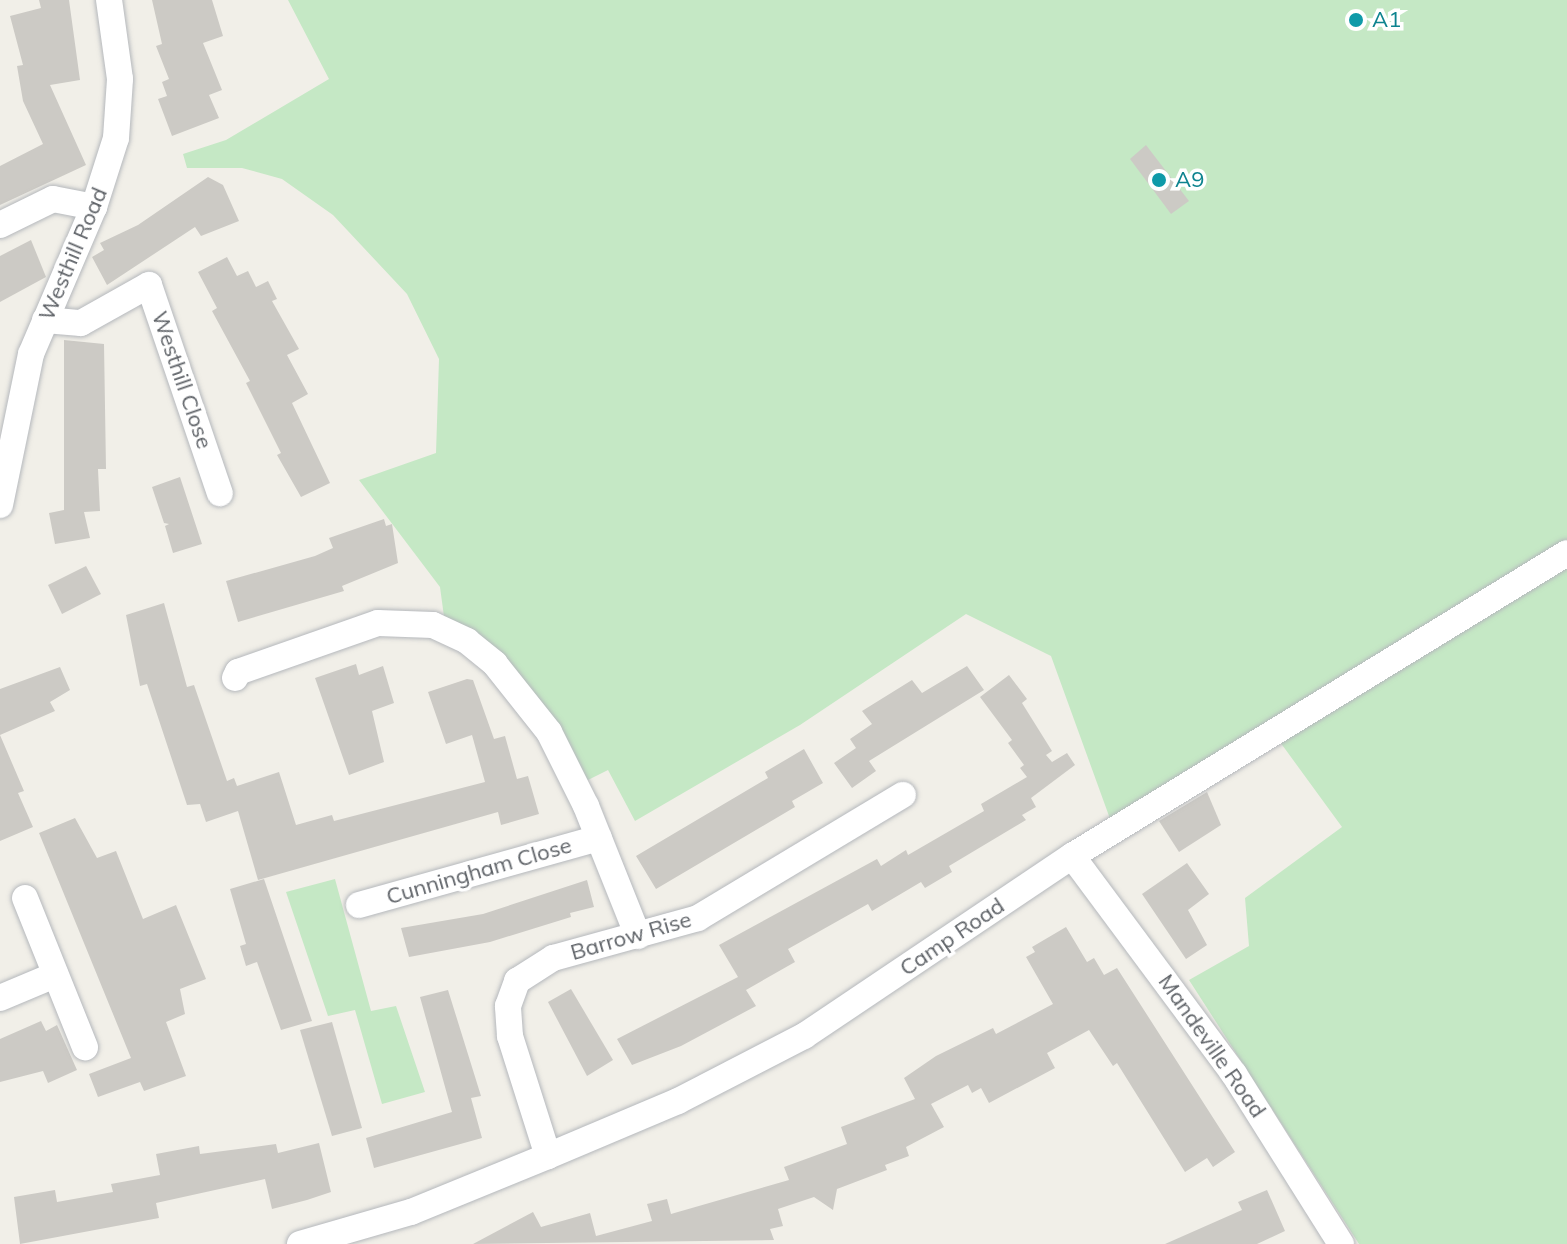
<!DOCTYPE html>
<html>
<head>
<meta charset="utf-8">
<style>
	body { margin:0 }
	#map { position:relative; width:1567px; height:1244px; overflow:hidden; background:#f1efe8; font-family:Mulish,sans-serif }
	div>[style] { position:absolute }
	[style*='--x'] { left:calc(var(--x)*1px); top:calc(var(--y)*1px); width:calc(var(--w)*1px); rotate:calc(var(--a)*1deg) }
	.green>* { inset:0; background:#c5e8c5 }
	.building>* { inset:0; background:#cccac5 }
	.roads { filter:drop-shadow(0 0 2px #b5b8bc) drop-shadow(0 0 2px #b5b8bc) }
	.minor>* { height:26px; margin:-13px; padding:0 13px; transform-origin:13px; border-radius:13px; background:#fff }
	.dots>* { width:22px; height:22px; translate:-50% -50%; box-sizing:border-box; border:4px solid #fff; border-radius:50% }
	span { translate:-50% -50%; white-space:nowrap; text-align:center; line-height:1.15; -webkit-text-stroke:7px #fff; paint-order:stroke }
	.culture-label { font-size:22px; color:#0d838f }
	.left { translate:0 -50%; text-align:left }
	.street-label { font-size:22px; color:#5f6368 }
</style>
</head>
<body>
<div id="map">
	<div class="green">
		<div style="clip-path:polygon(288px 0,1567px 0,1567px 1244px,1359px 1244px,1189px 980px,1249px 946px,1245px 898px,1342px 827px,1280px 742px,1113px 827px,1051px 656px,966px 614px,800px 725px,635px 821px,608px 770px,586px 781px,445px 624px,440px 587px,359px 480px,436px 453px,439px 359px,407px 294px,333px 215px,282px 179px,242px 168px,187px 168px,183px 154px,226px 140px,329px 79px)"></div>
		<div style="clip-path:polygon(335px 879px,371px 1011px,396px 1006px,425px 1092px,382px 1104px,355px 1010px,328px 1016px,286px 892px)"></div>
	</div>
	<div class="building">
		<div style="clip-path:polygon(39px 0,69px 0,80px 80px,50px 85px,86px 165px,0 205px,0 166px,43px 144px,23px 101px,17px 66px,23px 65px,10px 16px,41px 8px)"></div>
		<div style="clip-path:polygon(152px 0,212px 0,223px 36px,203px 43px,222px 90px,209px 95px,219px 118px,172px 136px,158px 99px,167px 96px,162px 82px,169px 79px,156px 46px,162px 44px)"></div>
		<div style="clip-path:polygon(1146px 145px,1189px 201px,1171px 214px,1130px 159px)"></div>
		<div style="clip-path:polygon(208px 177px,223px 185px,239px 221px,201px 236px,195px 227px,107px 285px,92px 257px,104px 250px,100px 243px,138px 225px)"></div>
		<div style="clip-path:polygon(31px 240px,46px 277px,0 302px,0 256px)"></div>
		<div style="clip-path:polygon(227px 257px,237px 276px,248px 271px,256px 287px,268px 281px,277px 299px,272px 301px,299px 349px,287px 355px,308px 394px,292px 403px,330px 483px,301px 497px,277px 455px,281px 453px,246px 383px,250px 381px,212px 311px,217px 308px,198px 272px)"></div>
		<div style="clip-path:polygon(64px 340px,104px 344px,106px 469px,98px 469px,100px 511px,84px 512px,90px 538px,55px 544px,49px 513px,64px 510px)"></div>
		<div style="clip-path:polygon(180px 477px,202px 544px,173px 553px,165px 526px,169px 524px,164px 523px,152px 487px)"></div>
		<div style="clip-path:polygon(384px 519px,386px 526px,392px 524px,398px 563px,342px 586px,344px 591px,238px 622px,226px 581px,315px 556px,333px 548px,329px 538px)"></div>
		<div style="clip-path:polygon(86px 566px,101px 594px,62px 614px,48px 585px)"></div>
		<div style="clip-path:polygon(164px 603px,187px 687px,194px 685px,227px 781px,234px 778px,237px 786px,279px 772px,296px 825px,332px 815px,334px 821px,485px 782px,472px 735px,446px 744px,428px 692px,467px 679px,473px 680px,494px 739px,505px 736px,517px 779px,528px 776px,539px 814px,501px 825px,498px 812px,258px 880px,238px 811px,206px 822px,200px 804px,187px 805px,147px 684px,140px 686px,126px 615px)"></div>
		<div style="clip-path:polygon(356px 664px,359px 675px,383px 666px,394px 703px,372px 711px,384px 762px,349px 775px,315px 678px)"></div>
		<div style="clip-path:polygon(967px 666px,984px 690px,869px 761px,876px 771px,852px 788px,834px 763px,856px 748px,850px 739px,872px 724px,862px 711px,912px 680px,922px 693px)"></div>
		<div style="clip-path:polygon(60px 667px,70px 690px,50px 702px,55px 711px,0 735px,24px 791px,18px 793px,33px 827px,0 841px,0 689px)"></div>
		<div style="clip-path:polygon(1009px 675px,1027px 699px,1022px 703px,1052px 751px,1046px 755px,1052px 762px,1067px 753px,1075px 765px,1031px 798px,1036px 807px,1022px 815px,1026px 820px,949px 866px,952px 872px,925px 888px,921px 882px,872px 911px,868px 904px,788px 949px,795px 962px,746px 990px,756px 1006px,681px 1046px,632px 1065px,617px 1039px,738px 977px,719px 945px,877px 859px,881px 866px,906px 850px,908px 855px,984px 811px,981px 804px,1027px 777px,1020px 768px,1024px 765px,1008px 743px,1012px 740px,980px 697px)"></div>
		<div style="clip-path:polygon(804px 749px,823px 783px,792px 801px,795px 807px,656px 889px,636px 856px,768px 778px,765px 772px)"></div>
		<div style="clip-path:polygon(1207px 792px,1221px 825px,1179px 852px,1159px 821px)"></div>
		<div style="clip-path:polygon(75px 818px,97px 858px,116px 851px,143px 919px,176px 905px,206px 979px,180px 989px,185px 1014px,166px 1022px,186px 1076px,144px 1091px,140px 1082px,98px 1097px,89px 1074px,131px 1058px,39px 833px)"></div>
		<div style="clip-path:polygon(1187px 863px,1209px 894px,1188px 910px,1207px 945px,1186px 959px,1142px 894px)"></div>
		<div style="clip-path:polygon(264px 879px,312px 1021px,281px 1030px,257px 962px,246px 966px,240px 946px,246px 944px,230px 889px)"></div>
		<div style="clip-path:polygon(587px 880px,594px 907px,570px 913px,571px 917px,490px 942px,409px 957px,401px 928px,483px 914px)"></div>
		<div style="clip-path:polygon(1066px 927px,1087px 962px,1094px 958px,1104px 975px,1117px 968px,1235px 1152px,1213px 1167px,1207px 1158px,1185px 1172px,1117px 1063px,1113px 1066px,1089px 1030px,1047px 1053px,1055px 1068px,989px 1103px,981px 1088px,972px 1093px,968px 1085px,931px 1104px,944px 1127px,906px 1147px,909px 1156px,885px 1165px,887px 1170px,837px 1189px,833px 1210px,814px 1197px,778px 1209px,783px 1226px,770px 1229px,774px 1240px,473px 1244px,533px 1212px,541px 1227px,590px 1213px,596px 1236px,652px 1221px,647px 1204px,667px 1199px,671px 1214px,789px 1180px,784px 1167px,847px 1144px,841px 1127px,915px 1099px,904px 1078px,936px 1056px,993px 1028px,996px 1034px,1053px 1004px,1026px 957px,1035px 952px,1032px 947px)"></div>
		<div style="clip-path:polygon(571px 989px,613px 1060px,587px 1076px,548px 1002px)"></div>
		<div style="clip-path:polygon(448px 990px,481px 1096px,471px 1098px,482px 1138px,374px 1168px,366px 1138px,452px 1112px,420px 997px)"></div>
		<div style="clip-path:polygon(41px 1021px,46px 1031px,57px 1025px,77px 1070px,48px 1083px,43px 1071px,0 1082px,0 1039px)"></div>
		<div style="clip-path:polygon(332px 1022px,362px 1128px,332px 1136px,300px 1030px)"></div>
		<div style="clip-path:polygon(319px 1143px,331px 1192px,307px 1200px,272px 1209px,265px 1179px,156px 1203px,159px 1218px,20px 1244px,14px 1197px,55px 1190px,57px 1202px,113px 1192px,111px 1184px,160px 1175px,156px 1154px,199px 1146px,200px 1154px,276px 1144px,278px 1153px)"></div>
		<div style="clip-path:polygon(1267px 1190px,1285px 1231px,1257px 1244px,1165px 1244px,1242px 1210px,1238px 1202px)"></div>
	</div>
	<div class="roads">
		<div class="minor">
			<div style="--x:0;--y:225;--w:59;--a:-26.1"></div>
			<div style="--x:53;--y:199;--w:42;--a:11"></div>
			<div style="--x:45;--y:320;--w:36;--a:5"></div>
			<div style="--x:81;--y:323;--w:78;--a:-29.2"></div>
			<div style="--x:149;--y:285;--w:220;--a:71.2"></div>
			<div style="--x:0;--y:505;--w:154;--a:-78.4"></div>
			<div style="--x:31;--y:354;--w:160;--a:-66.8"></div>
			<div style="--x:94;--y:207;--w:72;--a:-72.3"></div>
			<div style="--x:116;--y:138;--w:59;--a:-86.1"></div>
			<div style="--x:120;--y:79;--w:80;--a:-97.9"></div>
			<div style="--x:235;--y:678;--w:7;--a:-63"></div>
			<div style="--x:238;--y:672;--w:148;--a:-19.3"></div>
			<div style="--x:378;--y:623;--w:55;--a:2.1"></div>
			<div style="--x:433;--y:625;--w:38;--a:25"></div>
			<div style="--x:467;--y:641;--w:36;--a:39"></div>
			<div style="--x:495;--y:664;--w:87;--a:51.5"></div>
			<div style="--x:549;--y:732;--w:83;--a:63.4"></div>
			<div style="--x:586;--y:806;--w:140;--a:68.2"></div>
			<div style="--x:1072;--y:856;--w:272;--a:53.4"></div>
			<div style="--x:1234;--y:1074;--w:201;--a:57.8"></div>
			<div style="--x:25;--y:898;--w:161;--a:68.1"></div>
			<div style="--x:359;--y:905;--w:249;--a:-15.6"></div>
			<div style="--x:0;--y:998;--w:60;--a:-22.7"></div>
			<div style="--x:548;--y:1156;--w:126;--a:-107.6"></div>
			<div style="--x:510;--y:1036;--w:30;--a:-94"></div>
			<div style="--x:508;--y:1006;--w:27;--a:-70"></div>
			<div style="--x:517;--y:981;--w:43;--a:-32.6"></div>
			<div style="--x:553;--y:958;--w:150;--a:-15.4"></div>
			<div style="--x:698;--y:918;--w:239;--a:-31"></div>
			<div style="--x:300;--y:1244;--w:116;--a:-16.1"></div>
			<div style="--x:411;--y:1212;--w:148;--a:-22.2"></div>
			<div style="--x:548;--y:1156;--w:141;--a:-22.9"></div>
			<div style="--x:678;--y:1101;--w:142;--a:-27.3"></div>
			<div style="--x:804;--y:1036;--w:323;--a:-33.9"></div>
			<div style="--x:1072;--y:856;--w:580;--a:-31.47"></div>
		</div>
	</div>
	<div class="dots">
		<div style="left:1356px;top:20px;background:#0f9aa8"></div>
		<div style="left:1159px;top:180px;background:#0f9aa8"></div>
	</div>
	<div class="culture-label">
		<span class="left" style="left:1372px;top:20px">A1</span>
		<span class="left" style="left:1175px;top:180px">A9</span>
	</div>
	<div class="street-label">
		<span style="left:73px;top:254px;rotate:-67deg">Westhill Road</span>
		<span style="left:182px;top:380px;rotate:71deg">Westhill Close</span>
		<span style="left:479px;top:871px;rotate:-16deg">Cunningham Close</span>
		<span style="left:631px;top:936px;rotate:-16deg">Barrow Rise</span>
		<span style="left:952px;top:937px;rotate:-34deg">Camp Road</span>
		<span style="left:1212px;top:1046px;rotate:55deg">Mandeville Road</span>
	</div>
</div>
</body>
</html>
